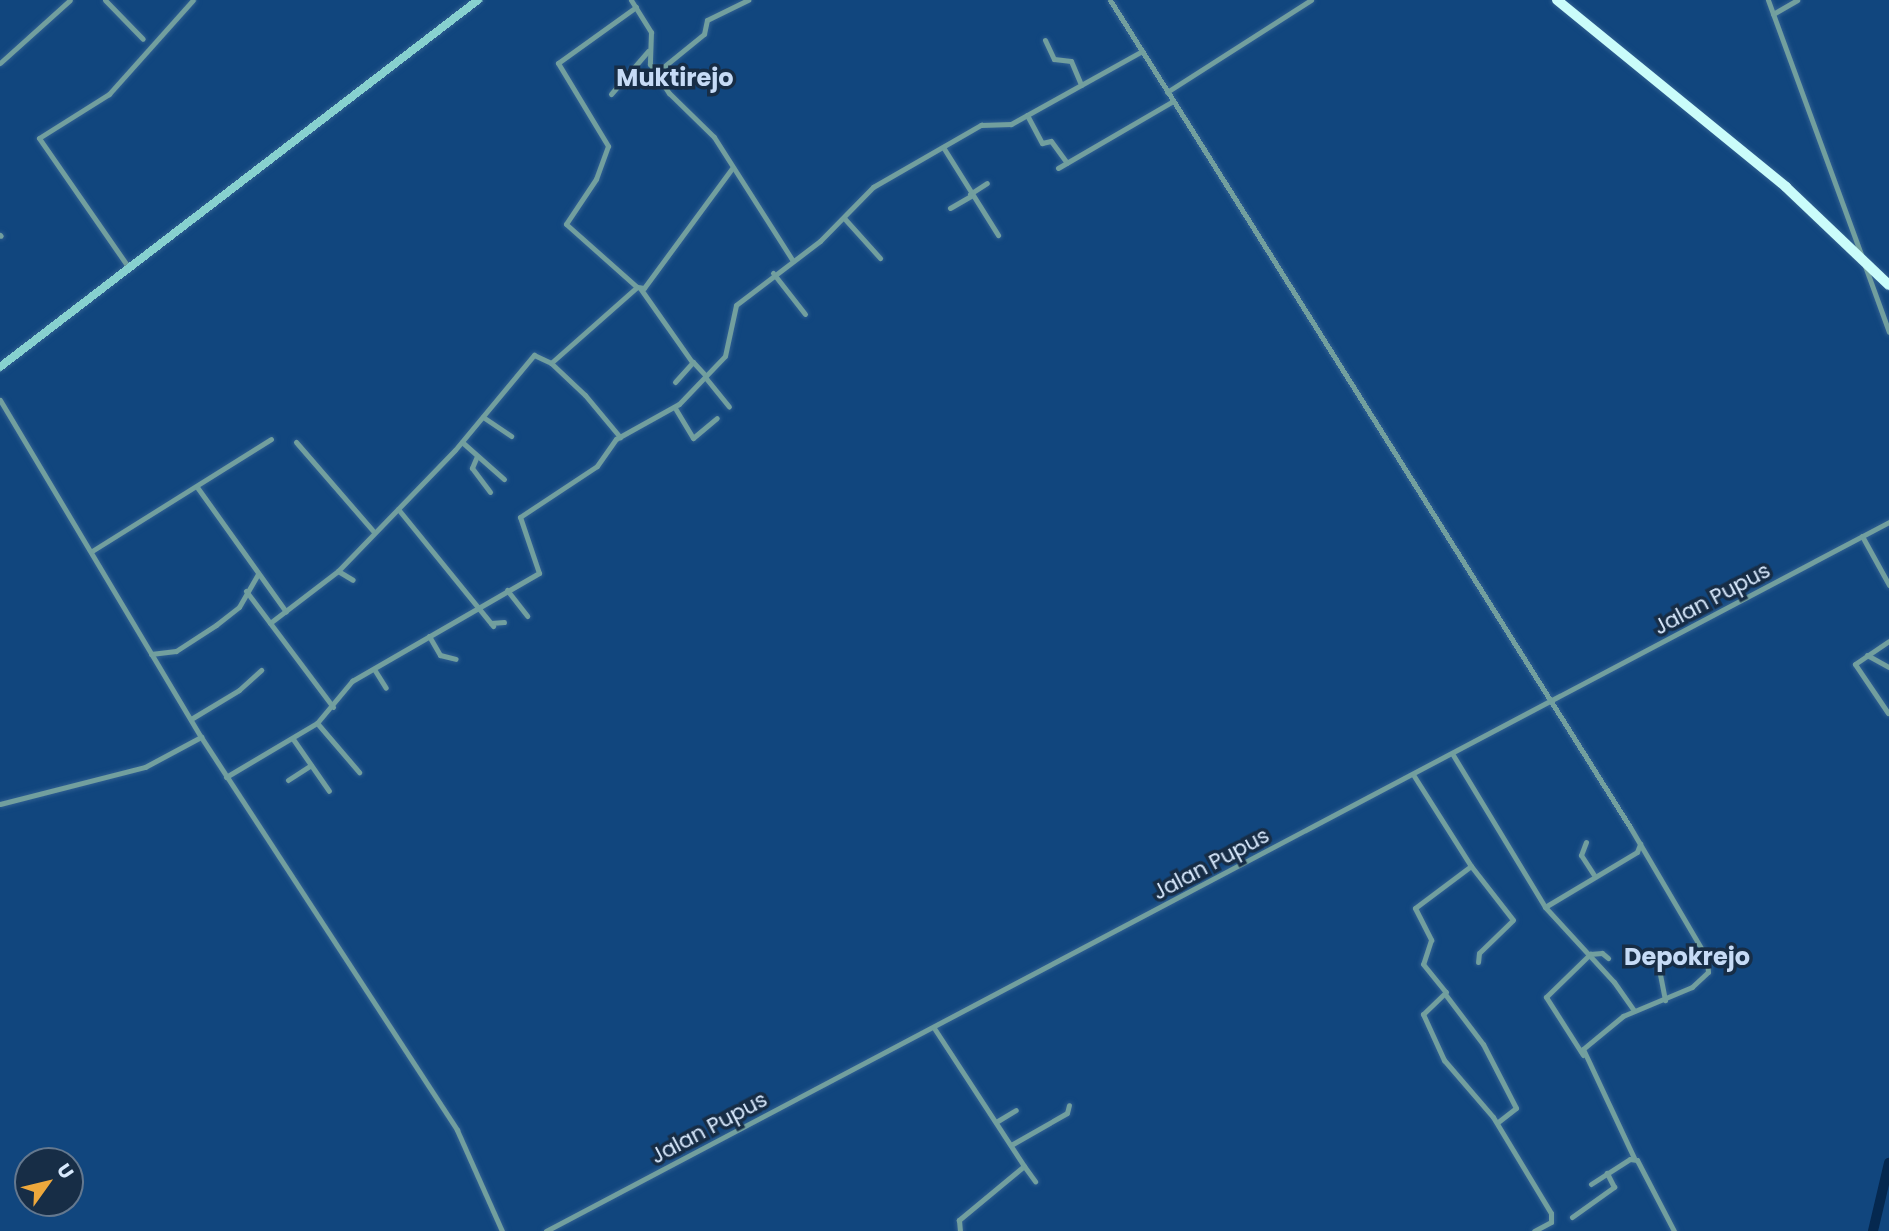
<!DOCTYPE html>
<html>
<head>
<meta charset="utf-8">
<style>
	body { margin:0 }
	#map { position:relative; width:1889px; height:1231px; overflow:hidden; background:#11467e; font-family:Poppins,sans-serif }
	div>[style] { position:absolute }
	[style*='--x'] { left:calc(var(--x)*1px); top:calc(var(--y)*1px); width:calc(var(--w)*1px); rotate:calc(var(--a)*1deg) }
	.river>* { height:10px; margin:-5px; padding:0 5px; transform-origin:5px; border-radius:5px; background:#05284f }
	.roads { filter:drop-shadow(0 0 2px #316092) drop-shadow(0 0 2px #316092) }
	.minor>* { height:5px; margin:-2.5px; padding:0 2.5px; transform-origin:2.5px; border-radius:2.5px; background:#729f9e }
	.secondary>* { height:8px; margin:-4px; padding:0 4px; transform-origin:4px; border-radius:4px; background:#87d1cf }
	.trunk>* { height:10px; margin:-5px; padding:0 5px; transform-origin:5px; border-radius:5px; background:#cafcfa }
	span { translate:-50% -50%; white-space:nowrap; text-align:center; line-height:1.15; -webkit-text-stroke:7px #172d46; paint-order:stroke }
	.street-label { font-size:21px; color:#d8e9fd }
	.quarter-label { font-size:24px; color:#c6dbf6; font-weight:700 }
	.north { position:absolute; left:14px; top:1147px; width:70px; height:70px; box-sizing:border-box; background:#172d46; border:2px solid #64788f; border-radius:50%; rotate:56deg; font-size:19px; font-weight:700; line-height:28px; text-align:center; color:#d8e9fd }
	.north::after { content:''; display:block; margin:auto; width:24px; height:32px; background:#eea83c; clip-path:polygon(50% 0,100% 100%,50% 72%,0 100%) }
</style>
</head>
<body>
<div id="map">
	<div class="river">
		<div style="--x:1873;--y:1231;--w:70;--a:-76.8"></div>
	</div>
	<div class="roads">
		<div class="minor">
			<div style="--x:105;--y:0;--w:54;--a:45.7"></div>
			<div style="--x:631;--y:0;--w:38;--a:58"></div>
			<div style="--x:651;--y:32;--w:32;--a:92"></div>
			<div style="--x:650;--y:64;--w:35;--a:57"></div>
			<div style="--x:669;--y:93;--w:63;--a:44.4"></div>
			<div style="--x:714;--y:137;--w:147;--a:57.5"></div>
			<div style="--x:1110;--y:0;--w:977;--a:57.84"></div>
			<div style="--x:1630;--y:827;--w:152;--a:59.6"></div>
			<div style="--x:1707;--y:958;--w:14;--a:86"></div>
			<div style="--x:1708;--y:972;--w:22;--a:137"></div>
			<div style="--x:1692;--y:987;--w:75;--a:157.2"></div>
			<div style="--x:1623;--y:1016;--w:52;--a:140.5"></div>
			<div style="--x:1583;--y:1049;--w:120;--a:64.9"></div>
			<div style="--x:1768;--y:0;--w:274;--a:69.9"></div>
			<div style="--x:636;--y:7;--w:96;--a:144.3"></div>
			<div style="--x:558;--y:63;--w:97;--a:58.9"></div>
			<div style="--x:608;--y:146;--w:35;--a:110"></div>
			<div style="--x:596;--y:179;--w:54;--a:123.7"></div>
			<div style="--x:566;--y:224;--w:95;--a:41.6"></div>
			<div style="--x:637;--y:287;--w:7;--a:8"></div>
			<div style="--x:644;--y:288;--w:149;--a:-53.7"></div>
			<div style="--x:1773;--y:14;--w:28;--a:-30"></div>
			<div style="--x:1045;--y:40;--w:21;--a:65"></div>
			<div style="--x:1054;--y:59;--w:17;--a:7"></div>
			<div style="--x:1071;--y:61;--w:26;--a:67"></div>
			<div style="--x:0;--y:63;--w:94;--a:-42"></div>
			<div style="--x:656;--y:73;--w:62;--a:-39.1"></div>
			<div style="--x:704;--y:34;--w:14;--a:-78"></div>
			<div style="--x:707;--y:20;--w:46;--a:-26"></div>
			<div style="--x:1167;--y:92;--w:171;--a:-32.6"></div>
			<div style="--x:611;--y:94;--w:57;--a:-49.3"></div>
			<div style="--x:1027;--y:115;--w:32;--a:62"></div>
			<div style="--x:1042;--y:143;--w:9;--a:-13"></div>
			<div style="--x:1051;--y:141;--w:27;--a:54"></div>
			<div style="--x:943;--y:147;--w:104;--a:58"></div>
			<div style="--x:1058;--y:168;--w:133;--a:-30.2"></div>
			<div style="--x:970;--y:194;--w:20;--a:-33"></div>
			<div style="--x:950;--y:208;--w:24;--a:-30"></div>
			<div style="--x:844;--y:218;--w:54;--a:48"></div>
			<div style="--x:0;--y:235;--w:1;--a:45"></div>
			<div style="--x:1865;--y:266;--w:70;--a:70"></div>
			<div style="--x:129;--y:268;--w:158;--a:-124.7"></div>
			<div style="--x:39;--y:138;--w:83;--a:-32.2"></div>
			<div style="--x:109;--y:94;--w:126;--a:-48.2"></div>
			<div style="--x:773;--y:273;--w:52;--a:52"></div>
			<div style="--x:640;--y:288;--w:90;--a:54.9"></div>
			<div style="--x:551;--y:363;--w:115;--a:-41.5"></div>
			<div style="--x:705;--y:377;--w:38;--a:51"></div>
			<div style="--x:675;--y:382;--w:27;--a:-48"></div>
			<div style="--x:693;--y:362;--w:19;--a:47"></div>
			<div style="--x:0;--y:400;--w:392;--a:59.2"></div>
			<div style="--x:201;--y:737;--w:469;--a:56.9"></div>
			<div style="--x:457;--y:1130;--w:111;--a:66"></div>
			<div style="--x:675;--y:408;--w:35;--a:59"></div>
			<div style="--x:693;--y:438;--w:31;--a:-40"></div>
			<div style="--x:483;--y:417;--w:34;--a:34"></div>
			<div style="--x:296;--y:442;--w:119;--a:49.1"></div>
			<div style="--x:462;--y:442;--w:56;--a:41.4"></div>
			<div style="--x:477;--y:456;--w:13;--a:113"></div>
			<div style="--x:472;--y:468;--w:30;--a:53"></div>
			<div style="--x:197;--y:487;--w:153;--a:54.5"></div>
			<div style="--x:398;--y:509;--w:151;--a:50.9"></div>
			<div style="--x:1862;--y:536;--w:56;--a:61.1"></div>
			<div style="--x:92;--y:551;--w:211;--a:-32"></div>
			<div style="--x:338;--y:571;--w:17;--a:31"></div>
			<div style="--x:507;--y:590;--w:33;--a:52"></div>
			<div style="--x:246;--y:591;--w:145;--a:53.1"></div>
			<div style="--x:270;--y:623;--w:86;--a:-37.4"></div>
			<div style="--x:338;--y:571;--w:168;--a:-46"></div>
			<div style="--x:455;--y:450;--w:124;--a:-50.3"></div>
			<div style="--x:534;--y:355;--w:19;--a:25"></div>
			<div style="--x:551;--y:363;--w:47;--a:43.3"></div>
			<div style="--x:585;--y:395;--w:55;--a:50.2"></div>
			<div style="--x:491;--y:623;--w:13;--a:-4"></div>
			<div style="--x:429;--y:636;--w:22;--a:60"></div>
			<div style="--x:440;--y:655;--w:16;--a:14"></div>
			<div style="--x:151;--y:654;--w:25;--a:-7"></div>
			<div style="--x:176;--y:651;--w:48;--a:-33"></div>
			<div style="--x:216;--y:625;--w:29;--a:-38"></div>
			<div style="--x:239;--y:607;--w:38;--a:-60"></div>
			<div style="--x:1867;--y:655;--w:25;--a:29"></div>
			<div style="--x:374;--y:669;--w:22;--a:58"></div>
			<div style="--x:1888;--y:713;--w:59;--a:-124"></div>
			<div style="--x:1855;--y:664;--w:41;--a:-34.1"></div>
			<div style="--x:191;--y:719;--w:56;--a:-31.1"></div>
			<div style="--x:239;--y:690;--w:30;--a:-42"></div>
			<div style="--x:317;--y:723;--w:65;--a:49.4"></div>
			<div style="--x:293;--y:739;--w:63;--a:55.3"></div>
			<div style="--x:1453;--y:755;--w:178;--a:58.8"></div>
			<div style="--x:1545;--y:907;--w:102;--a:47.4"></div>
			<div style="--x:1614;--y:982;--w:35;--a:55"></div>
			<div style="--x:1414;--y:776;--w:107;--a:57.7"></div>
			<div style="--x:1471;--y:866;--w:68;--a:52.1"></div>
			<div style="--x:1513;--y:920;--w:47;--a:135.9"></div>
			<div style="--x:1479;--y:953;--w:9;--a:96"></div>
			<div style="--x:226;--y:777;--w:106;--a:-30.7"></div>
			<div style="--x:317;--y:723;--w:55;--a:-50.2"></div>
			<div style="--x:352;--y:681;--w:216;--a:-30"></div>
			<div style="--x:539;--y:573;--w:59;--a:-108.7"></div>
			<div style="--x:520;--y:517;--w:92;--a:-33.5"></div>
			<div style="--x:597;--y:466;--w:33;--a:-55"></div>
			<div style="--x:616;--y:439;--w:72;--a:-29.1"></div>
			<div style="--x:679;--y:404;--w:66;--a:-46.2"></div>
			<div style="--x:725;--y:356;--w:52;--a:-77.8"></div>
			<div style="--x:736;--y:305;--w:106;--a:-37.3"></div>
			<div style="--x:820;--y:241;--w:76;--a:-45.5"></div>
			<div style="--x:873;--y:187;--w:125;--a:-29.9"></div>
			<div style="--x:981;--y:125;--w:30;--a:-2"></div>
			<div style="--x:1011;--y:124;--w:150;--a:-29.1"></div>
			<div style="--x:288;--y:780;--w:27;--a:-33"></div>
			<div style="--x:0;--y:804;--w:150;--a:-14.3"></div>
			<div style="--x:145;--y:767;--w:64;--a:-28.2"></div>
			<div style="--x:1586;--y:842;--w:14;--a:111"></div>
			<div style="--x:1581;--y:855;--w:24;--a:57"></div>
			<div style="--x:1471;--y:866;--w:70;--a:143.1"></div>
			<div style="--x:1415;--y:908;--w:36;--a:63"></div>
			<div style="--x:1431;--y:940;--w:25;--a:108"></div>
			<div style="--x:1423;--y:964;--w:36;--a:51"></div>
			<div style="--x:1446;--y:992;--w:32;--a:136"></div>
			<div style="--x:1423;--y:1014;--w:51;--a:65.5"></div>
			<div style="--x:1444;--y:1060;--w:75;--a:49.3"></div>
			<div style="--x:1493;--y:1117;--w:112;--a:58.9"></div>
			<div style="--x:1551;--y:1213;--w:9;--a:90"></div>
			<div style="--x:1551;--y:1222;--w:19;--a:152"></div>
			<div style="--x:1545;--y:907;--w:107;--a:-30.9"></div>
			<div style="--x:1637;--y:852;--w:9;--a:-69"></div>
			<div style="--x:1658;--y:964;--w:37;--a:79"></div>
			<div style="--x:1445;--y:994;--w:63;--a:52.8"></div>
			<div style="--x:1483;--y:1044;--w:72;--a:62.7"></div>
			<div style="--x:1516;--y:1108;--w:24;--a:142"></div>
			<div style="--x:934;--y:1028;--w:165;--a:56.9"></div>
			<div style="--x:1024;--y:1166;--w:85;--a:140.3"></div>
			<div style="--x:959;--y:1220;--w:11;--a:85"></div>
			<div style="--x:1583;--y:1055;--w:69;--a:-122.5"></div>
			<div style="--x:1546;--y:997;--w:62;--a:-44.3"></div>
			<div style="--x:1590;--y:954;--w:12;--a:-5"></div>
			<div style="--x:1602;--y:953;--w:8;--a:40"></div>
			<div style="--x:996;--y:1122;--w:23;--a:-31"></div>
			<div style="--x:1011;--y:1145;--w:64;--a:-29.7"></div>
			<div style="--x:1067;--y:1113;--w:8;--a:-76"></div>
			<div style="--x:1024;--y:1166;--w:19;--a:54"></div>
			<div style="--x:1591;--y:1184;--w:46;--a:-32.7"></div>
			<div style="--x:1630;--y:1159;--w:7;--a:8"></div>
			<div style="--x:1637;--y:1160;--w:80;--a:62.5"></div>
			<div style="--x:1572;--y:1217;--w:52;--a:-35.5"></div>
			<div style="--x:1614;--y:1187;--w:16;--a:-117"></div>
			<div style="--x:546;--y:1231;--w:1519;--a:-27.83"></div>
		</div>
		<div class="secondary">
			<div style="--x:0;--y:367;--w:603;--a:-37.52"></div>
		</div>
		<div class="trunk">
			<div style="--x:1557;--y:0;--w:296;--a:39.2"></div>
			<div style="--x:1786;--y:187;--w:142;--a:43.6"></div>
		</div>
	</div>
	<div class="street-label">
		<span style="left:1712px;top:599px;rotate:-28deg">Jalan Pupus</span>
		<span style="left:1211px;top:864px;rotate:-28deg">Jalan Pupus</span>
		<span style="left:709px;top:1128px;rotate:-28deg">Jalan Pupus</span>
	</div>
	<div class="quarter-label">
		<span style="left:675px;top:78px">Muktirejo</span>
		<span style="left:1687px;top:957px">Depokrejo</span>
	</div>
	<div class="north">U</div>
</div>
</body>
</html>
